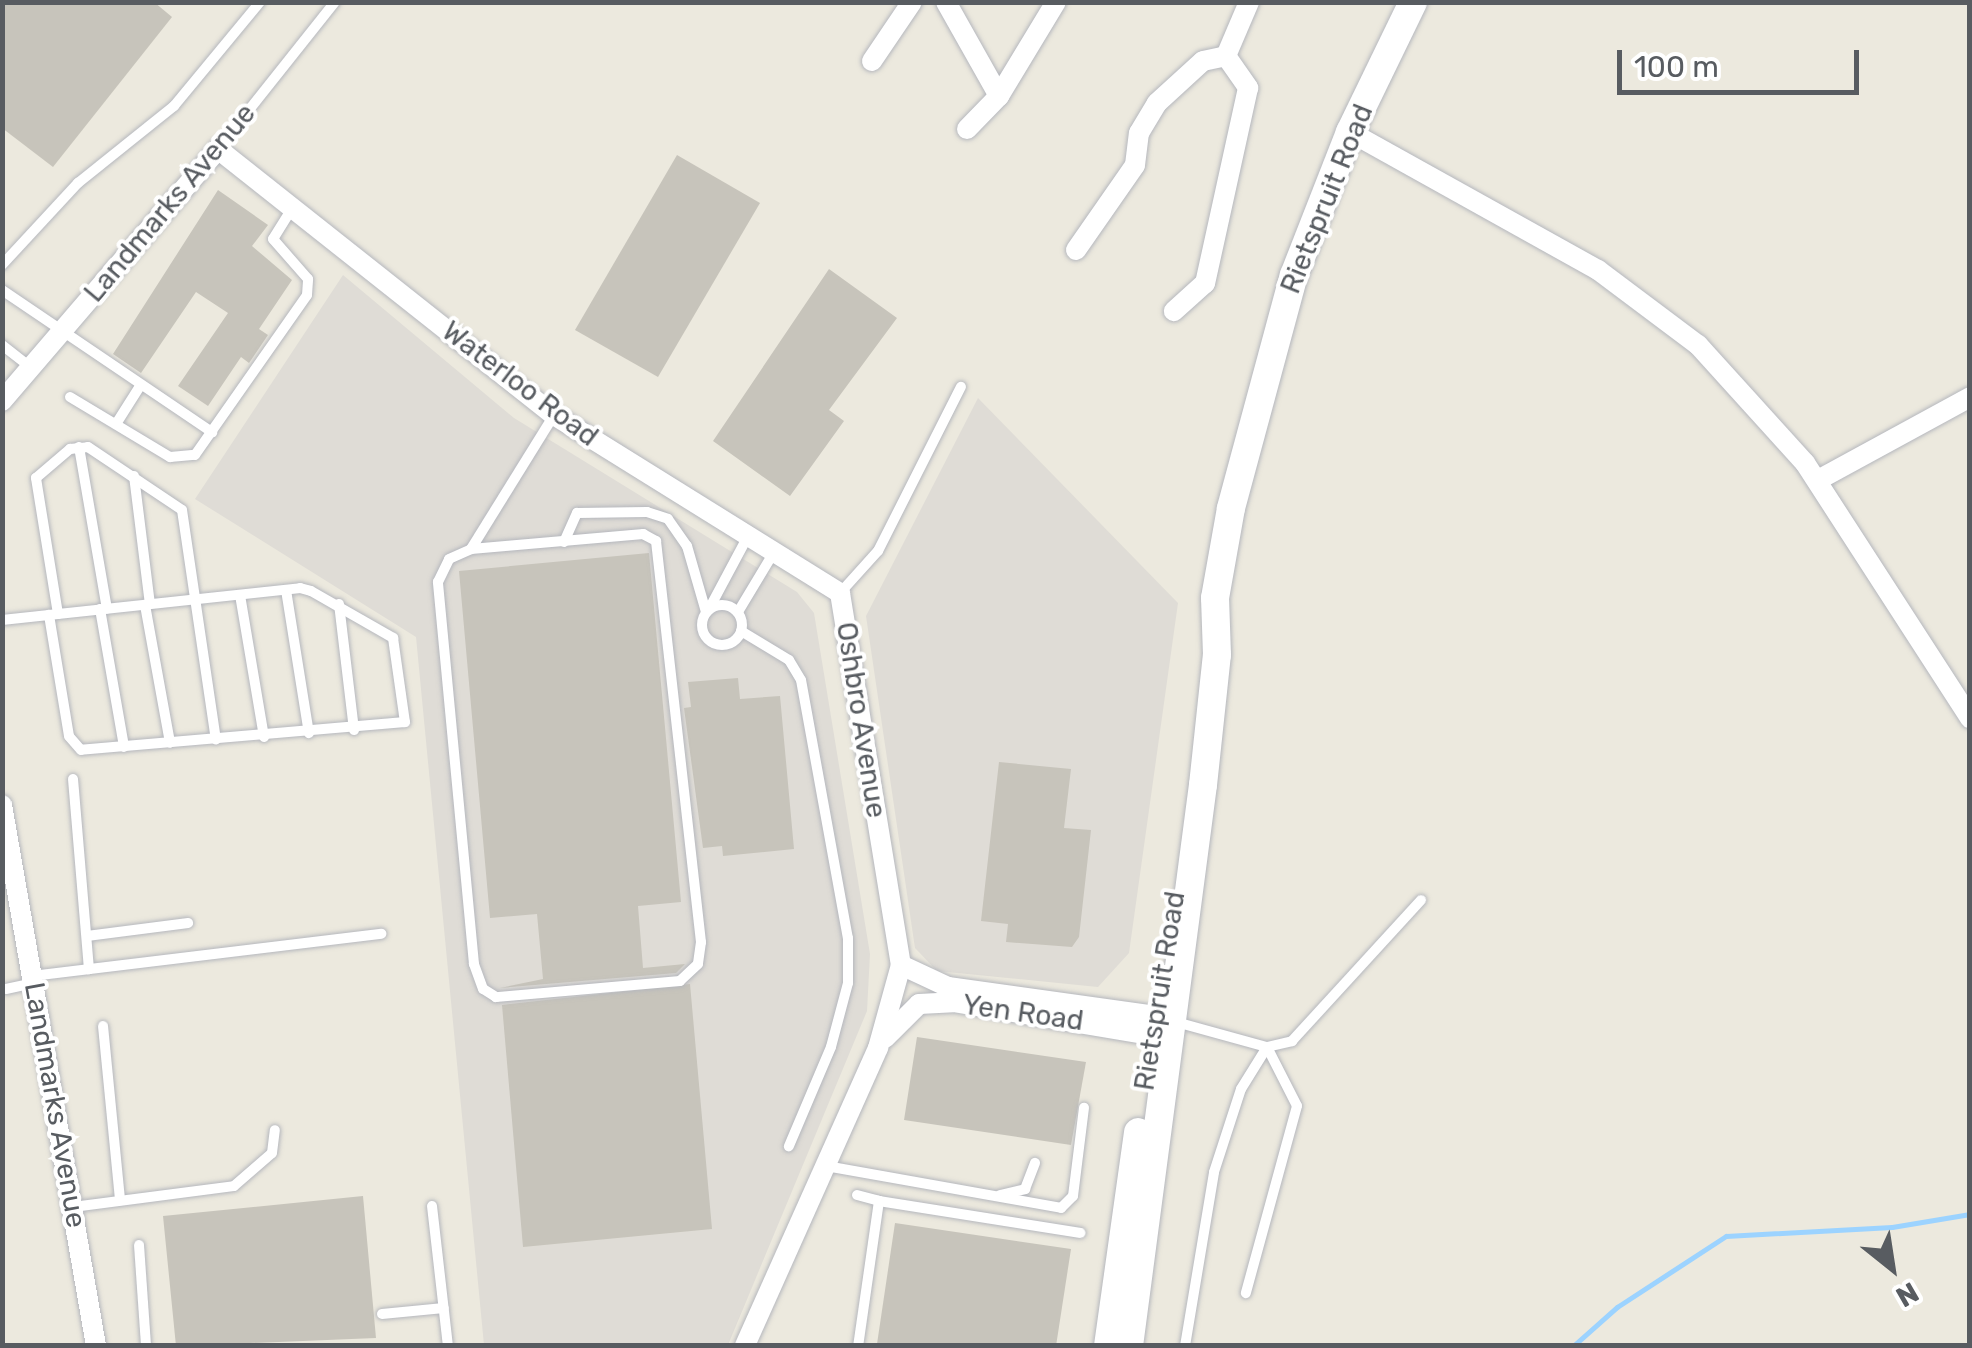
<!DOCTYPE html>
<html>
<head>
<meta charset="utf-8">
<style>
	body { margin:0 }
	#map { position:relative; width:1972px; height:1348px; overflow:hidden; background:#ece9de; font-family:Rubik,sans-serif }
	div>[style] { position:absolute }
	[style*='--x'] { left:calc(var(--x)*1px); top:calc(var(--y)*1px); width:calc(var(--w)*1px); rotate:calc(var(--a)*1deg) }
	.industrial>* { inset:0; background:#dfdcd6 }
	.stream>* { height:5px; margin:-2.5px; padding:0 2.5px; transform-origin:2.5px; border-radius:2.5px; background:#9cd3ff }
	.building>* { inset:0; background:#c7c4bb }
	.roads { filter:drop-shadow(0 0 2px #b5b7bd) drop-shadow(0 0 2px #b5b7bd) }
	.lane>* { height:10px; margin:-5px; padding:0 5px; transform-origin:5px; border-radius:5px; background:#fff }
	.lane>.ring { margin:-5px; padding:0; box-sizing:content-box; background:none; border:10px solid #fff; border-radius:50% }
	.street>* { height:20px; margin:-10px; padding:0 10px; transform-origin:10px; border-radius:10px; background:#fff }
	.secondary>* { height:28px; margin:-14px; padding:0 14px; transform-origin:14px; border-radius:14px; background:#fff }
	span { translate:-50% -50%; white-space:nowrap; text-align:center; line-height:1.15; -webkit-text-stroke:8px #fff; paint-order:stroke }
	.street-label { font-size:28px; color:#585c61 }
	.frame { position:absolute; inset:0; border:5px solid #585c61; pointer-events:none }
	.north { position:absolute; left:1842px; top:1218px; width:100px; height:100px; -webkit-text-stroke:8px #fff; paint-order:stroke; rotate:150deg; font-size:28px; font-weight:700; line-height:40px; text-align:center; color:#585c61 }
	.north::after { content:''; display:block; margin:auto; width:35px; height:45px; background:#585c61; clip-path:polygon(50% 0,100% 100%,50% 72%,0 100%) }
	.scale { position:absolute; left:1617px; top:50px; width:242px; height:45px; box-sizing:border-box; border:5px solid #585c61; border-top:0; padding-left:12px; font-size:30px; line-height:35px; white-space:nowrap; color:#585c61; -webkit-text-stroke:8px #fff; paint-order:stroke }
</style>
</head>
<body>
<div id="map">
	<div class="industrial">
		<div style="clip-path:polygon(343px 275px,514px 418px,797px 592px,814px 613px,870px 954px,867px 1011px,728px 1345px,484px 1345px,416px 637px,195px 499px)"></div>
		<div style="clip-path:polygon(978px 398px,1178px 603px,1129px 953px,1098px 987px,937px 971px,915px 948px,866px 616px)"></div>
	</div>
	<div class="stream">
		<div style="--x:1573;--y:1346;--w:59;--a:-41.6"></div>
		<div style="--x:1617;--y:1307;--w:130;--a:-33.1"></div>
		<div style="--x:1726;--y:1236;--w:166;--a:-3.1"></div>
		<div style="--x:1892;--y:1227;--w:79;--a:-9.5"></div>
	</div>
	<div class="building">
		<div style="clip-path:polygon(2px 2px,154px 2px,172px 17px,53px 167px,2px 128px)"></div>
		<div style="clip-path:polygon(677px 155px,760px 203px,658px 377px,575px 330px)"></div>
		<div style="clip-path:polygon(218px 190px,268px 225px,252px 246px,292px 280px,259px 329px,268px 335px,249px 363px,241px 357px,208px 406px,178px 386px,228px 313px,196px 292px,141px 373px,113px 354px)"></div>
		<div style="clip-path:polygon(829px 269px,897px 318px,829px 410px,844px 421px,790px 496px,713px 441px)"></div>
		<div style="clip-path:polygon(649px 553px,681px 902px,638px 906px,643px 968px,685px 964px,676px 973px,500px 988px,543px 979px,537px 914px,490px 918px,459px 571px)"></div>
		<div style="clip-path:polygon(738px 678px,740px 699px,780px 696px,794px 849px,723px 856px,722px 846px,703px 848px,684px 708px,691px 707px,688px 682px)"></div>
		<div style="clip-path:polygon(999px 762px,1071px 769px,1064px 828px,1091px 830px,1079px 937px,1072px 947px,1006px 942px,1008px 924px,981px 921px)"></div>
		<div style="clip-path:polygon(690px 984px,712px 1229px,523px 1247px,502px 1005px)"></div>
		<div style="clip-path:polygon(917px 1037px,1086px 1062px,1071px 1145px,904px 1120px)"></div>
		<div style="clip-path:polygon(363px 1196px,376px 1338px,176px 1346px,163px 1216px)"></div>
		<div style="clip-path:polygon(895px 1223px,1071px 1249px,1056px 1346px,877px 1344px)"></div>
	</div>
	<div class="roads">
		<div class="lane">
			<div style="--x:218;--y:149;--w:188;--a:-51.5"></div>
			<div style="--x:2;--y:265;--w:112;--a:-47.2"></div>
			<div style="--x:78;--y:183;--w:123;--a:-38.7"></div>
			<div style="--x:174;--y:106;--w:135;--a:-50.4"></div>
			<div style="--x:2;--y:290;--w:254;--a:34.1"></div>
			<div style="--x:2;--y:345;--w:36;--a:38"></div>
			<div style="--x:70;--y:397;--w:117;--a:31"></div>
			<div style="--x:170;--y:457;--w:25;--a:-5"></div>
			<div style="--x:195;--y:455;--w:195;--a:-55"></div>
			<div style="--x:307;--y:295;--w:16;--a:-86"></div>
			<div style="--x:308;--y:279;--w:53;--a:-131.2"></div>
			<div style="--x:273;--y:239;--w:36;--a:-58"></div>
			<div style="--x:116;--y:424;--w:45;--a:-57.7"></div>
			<div style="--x:79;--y:447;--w:164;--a:80.2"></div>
			<div style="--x:134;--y:476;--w:129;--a:82.9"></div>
			<div style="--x:564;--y:542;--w:32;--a:-66"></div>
			<div style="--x:577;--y:513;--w:70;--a:-0.8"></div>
			<div style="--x:647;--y:512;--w:22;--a:18"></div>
			<div style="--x:668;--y:519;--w:33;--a:55"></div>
			<div style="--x:687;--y:546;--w:69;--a:73.9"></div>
			<div style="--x:471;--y:549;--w:173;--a:-5"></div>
			<div style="--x:643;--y:534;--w:15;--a:28"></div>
			<div style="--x:656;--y:541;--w:404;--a:83.6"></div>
			<div style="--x:701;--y:942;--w:22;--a:98"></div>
			<div style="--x:698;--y:964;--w:25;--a:137"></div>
			<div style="--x:680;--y:981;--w:185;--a:175"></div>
			<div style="--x:496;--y:997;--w:15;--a:-148"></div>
			<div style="--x:483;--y:989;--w:27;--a:-110"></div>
			<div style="--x:474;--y:964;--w:384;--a:-95.4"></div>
			<div style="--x:438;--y:582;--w:25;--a:-64"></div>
			<div style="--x:449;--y:559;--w:24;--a:-24"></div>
			<div style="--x:471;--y:549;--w:158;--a:-58.2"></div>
			<div style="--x:286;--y:590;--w:145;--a:80.9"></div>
			<div style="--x:840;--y:593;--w:57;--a:-47.9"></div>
			<div style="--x:878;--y:551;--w:184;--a:-63.2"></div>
			<div style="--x:240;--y:595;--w:144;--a:80.4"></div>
			<div style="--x:339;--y:604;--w:127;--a:83.2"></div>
			<div class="ring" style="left:702px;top:605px;width:30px;height:30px"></div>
			<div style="--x:145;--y:605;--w:140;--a:79.7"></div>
			<div style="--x:100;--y:609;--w:140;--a:80.1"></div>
			<div style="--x:709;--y:609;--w:83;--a:-61.9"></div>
			<div style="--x:738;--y:612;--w:70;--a:-59"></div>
			<div style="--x:58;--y:614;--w:138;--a:-99.2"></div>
			<div style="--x:36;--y:478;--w:45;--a:-40.5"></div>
			<div style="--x:70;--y:449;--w:18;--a:-6"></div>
			<div style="--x:88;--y:447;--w:113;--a:33.8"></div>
			<div style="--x:182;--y:510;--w:232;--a:81.6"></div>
			<div style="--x:2;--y:620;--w:300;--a:-6.1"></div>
			<div style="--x:300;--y:588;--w:11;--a:15"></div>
			<div style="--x:311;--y:591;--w:95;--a:29.8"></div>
			<div style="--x:393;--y:638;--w:85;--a:81.9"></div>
			<div style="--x:405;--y:722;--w:325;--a:175.1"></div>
			<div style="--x:81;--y:750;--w:18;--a:-131"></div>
			<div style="--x:69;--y:736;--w:123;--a:-99.4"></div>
			<div style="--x:741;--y:631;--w:56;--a:31.1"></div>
			<div style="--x:789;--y:660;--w:23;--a:59"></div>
			<div style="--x:801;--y:680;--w:262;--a:79.7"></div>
			<div style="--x:848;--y:938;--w:45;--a:90"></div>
			<div style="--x:848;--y:983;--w:66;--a:104.9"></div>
			<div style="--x:831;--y:1047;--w:108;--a:113"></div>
			<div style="--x:73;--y:779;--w:191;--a:85.2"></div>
			<div style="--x:87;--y:936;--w:102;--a:-7.3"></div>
			<div style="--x:32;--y:976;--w:352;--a:-6.9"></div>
			<div style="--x:6;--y:989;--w:29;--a:-12"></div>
			<div style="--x:1176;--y:1022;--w:94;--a:15.4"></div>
			<div style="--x:1267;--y:1047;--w:26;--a:-13"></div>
			<div style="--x:1292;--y:1041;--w:191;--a:-47.5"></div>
			<div style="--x:103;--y:1026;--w:175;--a:84.4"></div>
			<div style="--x:826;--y:1166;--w:239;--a:10.1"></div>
			<div style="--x:1061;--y:1208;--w:17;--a:-45"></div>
			<div style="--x:1073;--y:1196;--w:89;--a:-82.9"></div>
			<div style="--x:857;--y:1195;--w:23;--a:15"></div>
			<div style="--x:879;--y:1201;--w:147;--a:98.2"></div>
			<div style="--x:1000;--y:1195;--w:26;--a:-13"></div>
			<div style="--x:1025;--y:1189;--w:28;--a:-69"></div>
			<div style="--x:879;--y:1201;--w:204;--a:9"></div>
			<div style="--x:432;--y:1206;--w:141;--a:83.5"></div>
			<div style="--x:73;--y:1207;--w:162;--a:-7.4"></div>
			<div style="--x:234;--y:1186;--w:50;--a:-41"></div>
			<div style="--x:272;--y:1153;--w:23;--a:-83"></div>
			<div style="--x:139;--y:1245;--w:101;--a:86"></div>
			<div style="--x:382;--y:1314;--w:62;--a:-5.5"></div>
			<div style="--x:1185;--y:1346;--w:176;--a:-80.5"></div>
			<div style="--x:1214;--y:1172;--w:87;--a:-72"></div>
			<div style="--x:1241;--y:1089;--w:49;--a:-58.2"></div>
			<div style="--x:1267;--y:1047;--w:66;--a:63"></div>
			<div style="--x:1297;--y:1106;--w:194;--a:105.3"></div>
		</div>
		<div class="street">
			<div style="--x:946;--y:2;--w:108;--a:60.6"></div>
			<div style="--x:999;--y:96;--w:110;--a:-58.8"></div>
			<div style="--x:1226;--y:56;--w:59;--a:-66.9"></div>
			<div style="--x:872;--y:61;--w:71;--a:-55.9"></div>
			<div style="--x:967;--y:129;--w:46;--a:-45.9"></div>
			<div style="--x:1350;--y:132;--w:284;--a:29.1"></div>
			<div style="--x:1598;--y:270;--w:125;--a:36.9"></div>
			<div style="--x:1698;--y:345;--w:159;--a:47.8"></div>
			<div style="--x:1805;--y:463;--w:304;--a:57.1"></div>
			<div style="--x:1076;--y:250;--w:103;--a:-55.2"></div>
			<div style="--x:1135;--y:165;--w:32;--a:-83"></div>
			<div style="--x:1139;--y:133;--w:35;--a:-59"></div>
			<div style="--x:1157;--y:103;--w:62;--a:-42.4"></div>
			<div style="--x:1203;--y:61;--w:24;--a:-12"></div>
			<div style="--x:1226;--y:56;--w:39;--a:55"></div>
			<div style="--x:1248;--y:88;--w:200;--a:102.4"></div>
			<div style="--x:1205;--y:283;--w:42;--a:137.9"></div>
			<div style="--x:2;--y:401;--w:332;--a:-49.4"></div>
			<div style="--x:218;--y:149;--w:429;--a:38.4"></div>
			<div style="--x:554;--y:415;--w:337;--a:31.9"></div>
			<div style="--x:840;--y:593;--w:377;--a:80.7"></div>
			<div style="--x:901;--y:965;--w:86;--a:105.5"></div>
			<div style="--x:878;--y:1048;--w:326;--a:114.1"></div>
			<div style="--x:1818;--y:480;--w:173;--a:-28.6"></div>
			<div style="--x:2;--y:805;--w:549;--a:80.14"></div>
			<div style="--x:901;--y:965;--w:52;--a:25.1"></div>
			<div style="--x:948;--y:987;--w:226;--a:7.9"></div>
			<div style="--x:885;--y:1038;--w:48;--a:-45"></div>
			<div style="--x:919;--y:1004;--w:34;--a:-3"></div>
			<div style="--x:953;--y:1002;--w:219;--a:9.5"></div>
		</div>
		<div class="secondary">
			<div style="--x:1108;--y:1346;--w:216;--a:-82"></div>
			<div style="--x:1129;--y:1346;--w:566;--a:-82.49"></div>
			<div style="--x:1203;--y:785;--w:131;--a:-83.9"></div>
			<div style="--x:1217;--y:655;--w:57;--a:-92"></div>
			<div style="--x:1215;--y:598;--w:91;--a:-79.9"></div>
			<div style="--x:1231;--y:508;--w:241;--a:-74.9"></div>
			<div style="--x:1294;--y:275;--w:154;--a:-68.6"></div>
			<div style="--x:1350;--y:132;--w:144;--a:-64.1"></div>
		</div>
	</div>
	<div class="street-label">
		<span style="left:1327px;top:199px;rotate:-68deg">Rietspruit Road</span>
		<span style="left:170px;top:203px;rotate:-50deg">Landmarks Avenue</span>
		<span style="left:520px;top:384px;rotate:37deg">Waterloo Road</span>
		<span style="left:861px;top:720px;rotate:81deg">Oshbro Avenue</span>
		<span style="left:1160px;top:991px;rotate:-81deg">Rietspruit Road</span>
		<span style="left:1023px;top:1013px;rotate:8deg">Yen Road</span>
		<span style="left:55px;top:1105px;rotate:80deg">Landmarks Avenue</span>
	</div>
	<div class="frame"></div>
	<div class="north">N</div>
	<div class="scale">100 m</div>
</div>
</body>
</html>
